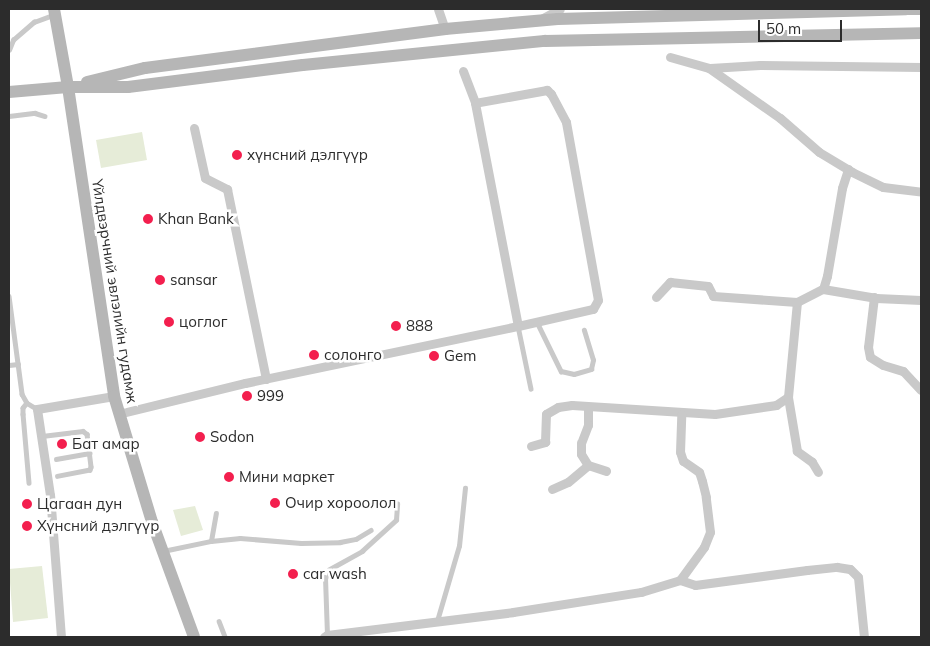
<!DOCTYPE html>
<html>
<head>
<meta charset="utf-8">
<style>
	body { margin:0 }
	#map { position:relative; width:930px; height:646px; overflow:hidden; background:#fff; font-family:Mulish,sans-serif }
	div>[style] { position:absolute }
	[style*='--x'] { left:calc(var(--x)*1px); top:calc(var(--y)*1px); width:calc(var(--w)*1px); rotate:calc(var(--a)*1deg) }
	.green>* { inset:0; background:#e6ecd8 }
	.lane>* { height:4.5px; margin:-2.25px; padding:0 2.25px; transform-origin:2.25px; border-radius:2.25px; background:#c9c9c9 }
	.street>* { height:9px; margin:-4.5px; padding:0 4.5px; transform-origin:4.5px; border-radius:4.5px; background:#c9c9c9 }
	.secondary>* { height:12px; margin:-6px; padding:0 6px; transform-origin:6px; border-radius:6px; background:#b6b6b6 }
	.dots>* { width:14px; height:14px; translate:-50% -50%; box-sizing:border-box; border:2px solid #fff; border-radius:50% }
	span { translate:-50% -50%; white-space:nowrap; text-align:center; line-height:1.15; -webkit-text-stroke:5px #fff; paint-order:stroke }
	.poi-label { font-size:15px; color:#2c2c2c }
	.left { translate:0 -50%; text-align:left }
	.street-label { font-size:15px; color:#2c2c2c }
	.frame { position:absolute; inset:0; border:10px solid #2c2c2c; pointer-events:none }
	.scale { position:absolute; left:758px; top:20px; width:84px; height:22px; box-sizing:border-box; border:2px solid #2c2c2c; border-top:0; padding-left:6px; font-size:15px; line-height:18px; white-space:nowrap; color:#2c2c2c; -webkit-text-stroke:4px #fff; paint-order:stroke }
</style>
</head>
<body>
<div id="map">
	<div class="green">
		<div style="clip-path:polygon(142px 132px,147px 160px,101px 168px,96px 140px)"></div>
		<div style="clip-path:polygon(195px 506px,203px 530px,181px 536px,173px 510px)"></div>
		<div style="clip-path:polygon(42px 566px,48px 618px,13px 622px,9px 569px)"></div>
	</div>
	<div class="lane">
		<div style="--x:9;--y:50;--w:11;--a:-68"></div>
		<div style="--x:13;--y:40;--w:28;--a:-41"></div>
		<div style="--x:34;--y:22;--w:20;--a:-20"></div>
		<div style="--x:9;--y:116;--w:26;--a:-7"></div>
		<div style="--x:35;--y:113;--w:10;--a:17"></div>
		<div style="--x:9;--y:296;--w:99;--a:82.4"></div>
		<div style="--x:22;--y:394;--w:10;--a:61"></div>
		<div style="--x:27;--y:403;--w:12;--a:31"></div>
		<div style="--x:537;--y:322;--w:55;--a:63.9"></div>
		<div style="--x:561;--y:371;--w:13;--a:13"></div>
		<div style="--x:574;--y:374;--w:18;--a:-16"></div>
		<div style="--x:591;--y:369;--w:9;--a:-77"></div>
		<div style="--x:593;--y:360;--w:31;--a:-107"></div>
		<div style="--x:518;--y:326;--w:64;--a:78.3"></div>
		<div style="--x:9;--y:365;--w:9;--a:-6"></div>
		<div style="--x:27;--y:403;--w:6;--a:129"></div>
		<div style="--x:23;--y:408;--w:6;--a:90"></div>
		<div style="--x:23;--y:414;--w:69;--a:85"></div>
		<div style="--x:42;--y:436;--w:41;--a:-7"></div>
		<div style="--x:83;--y:431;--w:5;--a:37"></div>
		<div style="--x:87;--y:434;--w:33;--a:83"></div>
		<div style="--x:91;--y:467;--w:3;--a:108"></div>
		<div style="--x:90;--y:470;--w:33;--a:169"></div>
		<div style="--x:56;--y:459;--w:34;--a:-10"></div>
		<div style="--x:211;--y:541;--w:28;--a:-80"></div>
		<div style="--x:163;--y:551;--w:49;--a:-11.8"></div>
		<div style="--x:211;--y:541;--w:29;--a:-6"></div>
		<div style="--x:240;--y:538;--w:61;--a:4.7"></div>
		<div style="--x:301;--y:543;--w:39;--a:-1"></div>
		<div style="--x:340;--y:542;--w:16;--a:-11"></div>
		<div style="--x:356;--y:539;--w:17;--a:-31"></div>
		<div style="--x:219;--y:621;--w:17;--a:69"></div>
		<div style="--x:437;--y:621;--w:78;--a:-73.7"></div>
		<div style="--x:459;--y:546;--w:58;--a:-84.1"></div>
		<div style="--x:327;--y:635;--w:56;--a:-92"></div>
		<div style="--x:325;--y:579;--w:9;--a:-72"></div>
		<div style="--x:328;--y:570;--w:39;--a:-29"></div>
		<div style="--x:362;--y:551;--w:46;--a:-42.4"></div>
		<div style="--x:396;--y:520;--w:16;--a:-86"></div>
	</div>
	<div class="street">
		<div style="--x:438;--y:9;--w:21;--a:71"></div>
		<div style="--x:543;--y:18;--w:19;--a:-28"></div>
		<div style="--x:670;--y:57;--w:41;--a:15.8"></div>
		<div style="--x:709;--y:68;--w:87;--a:35.2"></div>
		<div style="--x:780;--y:118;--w:52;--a:41.1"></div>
		<div style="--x:819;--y:152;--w:39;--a:31"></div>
		<div style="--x:852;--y:172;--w:34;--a:26"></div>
		<div style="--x:883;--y:187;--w:38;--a:7"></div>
		<div style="--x:710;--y:68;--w:50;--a:-3.4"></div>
		<div style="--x:760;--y:65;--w:161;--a:0.7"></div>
		<div style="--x:463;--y:71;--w:34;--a:69"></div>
		<div style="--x:475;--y:103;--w:227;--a:79.1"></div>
		<div style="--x:518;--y:326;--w:77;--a:-12.8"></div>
		<div style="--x:593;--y:309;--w:10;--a:-61"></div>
		<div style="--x:598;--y:300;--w:181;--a:-100.2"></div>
		<div style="--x:566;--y:122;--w:32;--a:-118"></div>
		<div style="--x:551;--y:94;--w:6;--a:-135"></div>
		<div style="--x:547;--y:90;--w:73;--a:169.8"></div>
		<div style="--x:194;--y:128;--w:51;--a:77.6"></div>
		<div style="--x:205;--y:178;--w:25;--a:27"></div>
		<div style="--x:227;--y:189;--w:194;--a:78.4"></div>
		<div style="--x:823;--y:289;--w:54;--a:9.6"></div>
		<div style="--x:876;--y:298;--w:45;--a:2.5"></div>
		<div style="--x:656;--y:297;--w:21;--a:-47"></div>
		<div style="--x:670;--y:282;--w:38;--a:6"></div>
		<div style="--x:708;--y:286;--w:11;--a:63"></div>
		<div style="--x:713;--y:296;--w:84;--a:4.1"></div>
		<div style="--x:874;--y:297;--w:50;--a:96.8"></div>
		<div style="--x:868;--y:347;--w:10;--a:79"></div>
		<div style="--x:870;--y:357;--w:15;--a:32"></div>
		<div style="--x:883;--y:365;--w:21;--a:17"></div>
		<div style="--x:903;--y:371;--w:26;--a:47"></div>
		<div style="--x:588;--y:407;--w:18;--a:90"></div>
		<div style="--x:588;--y:425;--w:19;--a:111"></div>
		<div style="--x:581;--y:443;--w:11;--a:90"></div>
		<div style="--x:581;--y:454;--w:13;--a:58"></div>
		<div style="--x:588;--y:465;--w:19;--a:18"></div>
		<div style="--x:118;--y:414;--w:131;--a:-13.7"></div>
		<div style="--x:245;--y:383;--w:279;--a:-11.8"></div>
		<div style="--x:531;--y:446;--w:15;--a:-16"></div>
		<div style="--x:545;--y:442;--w:28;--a:-88"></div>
		<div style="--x:546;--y:414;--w:14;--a:-30"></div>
		<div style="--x:558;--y:407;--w:14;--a:-8"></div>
		<div style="--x:572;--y:405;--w:143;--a:3.6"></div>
		<div style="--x:715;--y:414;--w:62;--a:-8.4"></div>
		<div style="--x:776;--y:405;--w:14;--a:-34"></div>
		<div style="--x:818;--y:472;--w:12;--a:-121"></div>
		<div style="--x:812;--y:462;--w:19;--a:-144"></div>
		<div style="--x:797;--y:451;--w:55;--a:-99.5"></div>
		<div style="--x:788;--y:397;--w:95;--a:-84.6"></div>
		<div style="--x:797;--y:302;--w:29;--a:-27"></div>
		<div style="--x:823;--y:289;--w:14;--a:-73"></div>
		<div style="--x:827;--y:276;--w:89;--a:-80.3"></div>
		<div style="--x:842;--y:188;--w:20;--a:-72"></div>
		<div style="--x:552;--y:489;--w:17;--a:-24"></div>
		<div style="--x:568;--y:482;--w:26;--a:-40"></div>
		<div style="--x:680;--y:580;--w:16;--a:18"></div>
		<div style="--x:695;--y:585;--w:113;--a:-7.6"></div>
		<div style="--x:807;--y:570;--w:30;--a:-6"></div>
		<div style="--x:837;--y:567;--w:13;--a:9"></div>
		<div style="--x:850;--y:569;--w:11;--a:45"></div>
		<div style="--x:858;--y:577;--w:60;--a:84.3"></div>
		<div style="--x:61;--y:637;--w:142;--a:-94.4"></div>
		<div style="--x:50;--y:495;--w:87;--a:-98.6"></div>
		<div style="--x:37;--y:409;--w:78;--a:-9.6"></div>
		<div style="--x:324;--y:637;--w:4;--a:-34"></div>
		<div style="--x:327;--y:635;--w:187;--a:-7"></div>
		<div style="--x:513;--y:612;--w:130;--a:-8.9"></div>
		<div style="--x:641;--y:592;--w:41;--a:-17.1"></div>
		<div style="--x:680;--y:580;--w:41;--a:-54"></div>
		<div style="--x:704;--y:547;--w:16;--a:-68"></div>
		<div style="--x:710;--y:532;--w:35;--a:-97"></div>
		<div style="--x:706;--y:497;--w:16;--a:-104"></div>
		<div style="--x:702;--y:481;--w:9;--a:-108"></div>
		<div style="--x:699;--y:472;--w:19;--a:-145"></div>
		<div style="--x:683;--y:461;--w:9;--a:-108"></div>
		<div style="--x:680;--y:452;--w:38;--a:-88"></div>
	</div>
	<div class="secondary">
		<div style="--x:54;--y:9;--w:79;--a:79.8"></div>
		<div style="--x:68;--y:87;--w:312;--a:81.5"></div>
		<div style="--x:114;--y:396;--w:132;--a:73.2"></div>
		<div style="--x:152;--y:522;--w:122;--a:69.9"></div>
		<div style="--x:906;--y:9;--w:15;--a:0"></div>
		<div style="--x:87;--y:82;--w:60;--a:-13.6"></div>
		<div style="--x:145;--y:68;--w:303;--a:-7.4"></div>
		<div style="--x:445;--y:29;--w:113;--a:-5.1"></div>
		<div style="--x:558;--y:19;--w:348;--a:-1.6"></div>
		<div style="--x:9;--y:92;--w:59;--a:-4.8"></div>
		<div style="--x:68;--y:87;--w:60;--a:0"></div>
		<div style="--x:128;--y:87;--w:176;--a:-7.2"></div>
		<div style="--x:303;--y:65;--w:243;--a:-5.7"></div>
		<div style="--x:545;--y:41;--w:376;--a:-1.2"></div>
	</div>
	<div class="dots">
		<div style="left:237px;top:155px;background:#f31f4e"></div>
		<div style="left:148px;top:219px;background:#f31f4e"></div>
		<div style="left:160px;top:280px;background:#f31f4e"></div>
		<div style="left:169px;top:322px;background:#f31f4e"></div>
		<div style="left:396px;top:326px;background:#f31f4e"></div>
		<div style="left:314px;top:355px;background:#f31f4e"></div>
		<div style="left:434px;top:356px;background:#f31f4e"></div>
		<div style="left:247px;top:396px;background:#f31f4e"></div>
		<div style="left:200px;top:437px;background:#f31f4e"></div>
		<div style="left:62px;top:444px;background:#f31f4e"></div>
		<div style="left:229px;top:477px;background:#f31f4e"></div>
		<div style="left:275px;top:503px;background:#f31f4e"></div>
		<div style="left:27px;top:504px;background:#f31f4e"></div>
		<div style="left:27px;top:526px;background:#f31f4e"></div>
		<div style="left:293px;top:574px;background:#f31f4e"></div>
	</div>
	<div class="poi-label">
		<span class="left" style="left:247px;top:155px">хүнсний дэлгүүр</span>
		<span class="left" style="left:158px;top:219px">Khan Bank</span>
		<span class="left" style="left:170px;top:280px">sansar</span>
		<span class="left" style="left:179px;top:322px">цоглог</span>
		<span class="left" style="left:406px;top:326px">888</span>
		<span class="left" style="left:324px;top:355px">солонго</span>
		<span class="left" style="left:444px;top:356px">Gem</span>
		<span class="left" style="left:257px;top:396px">999</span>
		<span class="left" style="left:210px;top:437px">Sodon</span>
		<span class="left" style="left:72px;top:444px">Бат амар</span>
		<span class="left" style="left:239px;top:477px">Мини маркет</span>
		<span class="left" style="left:285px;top:503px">Очир хороолол</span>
		<span class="left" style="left:37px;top:504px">Цагаан дун</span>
		<span class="left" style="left:37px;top:526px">Хүнсний дэлгүүр</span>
		<span class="left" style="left:303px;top:574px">car wash</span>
	</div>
	<div class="street-label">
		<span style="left:115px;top:291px;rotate:81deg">Үйлдвэрчний эвлэлийн гудамж</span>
	</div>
	<div class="frame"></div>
	<div class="scale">50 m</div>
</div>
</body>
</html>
